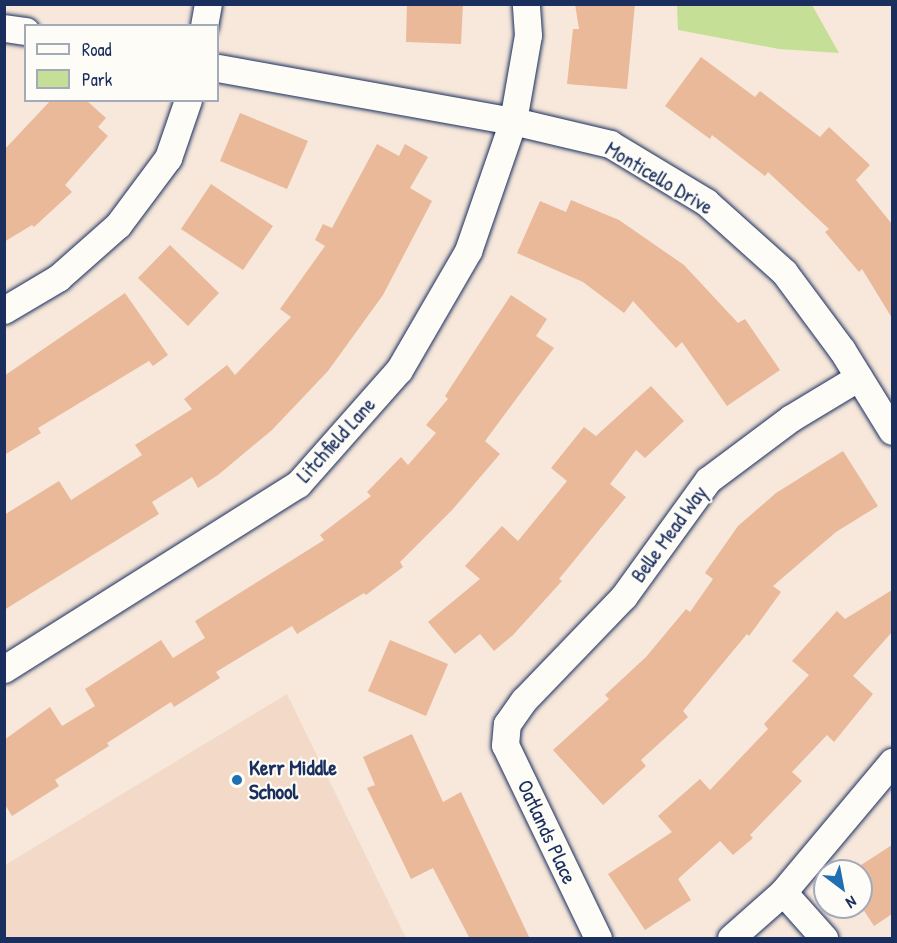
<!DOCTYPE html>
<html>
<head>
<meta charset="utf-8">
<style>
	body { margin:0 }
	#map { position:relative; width:897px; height:943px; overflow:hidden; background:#f7e8db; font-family:"Patrick Hand",sans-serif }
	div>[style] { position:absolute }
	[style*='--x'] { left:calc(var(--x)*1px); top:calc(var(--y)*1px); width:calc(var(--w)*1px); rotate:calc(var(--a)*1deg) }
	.built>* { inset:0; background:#f3dac8 }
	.green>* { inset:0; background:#c5df96 }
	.building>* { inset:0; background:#e9b99a }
	.roads { filter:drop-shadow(0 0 2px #1b2f5e) drop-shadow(0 0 2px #1b2f5e) }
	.street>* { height:27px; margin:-13.5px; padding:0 13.5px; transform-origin:13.5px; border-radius:13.5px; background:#fdfcf7 }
	.dots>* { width:16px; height:16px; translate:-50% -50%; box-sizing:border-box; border:3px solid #fdfcf7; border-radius:50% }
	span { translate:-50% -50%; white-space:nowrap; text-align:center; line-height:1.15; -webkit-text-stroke:4.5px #fdfcf7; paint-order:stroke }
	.street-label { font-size:21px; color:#1b2f5e }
	.poi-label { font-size:21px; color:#1b2f5e; font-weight:700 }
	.left { translate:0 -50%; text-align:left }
	.frame { position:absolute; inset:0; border:6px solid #1b2f5e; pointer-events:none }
	.legend { position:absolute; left:24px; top:24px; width:195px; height:78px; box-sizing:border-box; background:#fdfcf7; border:2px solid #a3aaba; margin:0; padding:8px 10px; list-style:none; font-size:18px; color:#1b2f5e }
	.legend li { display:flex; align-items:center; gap:12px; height:30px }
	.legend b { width:30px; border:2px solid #a3aaba }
	.north { position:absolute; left:813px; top:859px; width:60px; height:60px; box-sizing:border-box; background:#fdfcf7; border:2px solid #a3aaba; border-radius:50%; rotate:148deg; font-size:16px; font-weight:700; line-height:24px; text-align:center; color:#1b2f5e }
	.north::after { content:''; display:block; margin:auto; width:21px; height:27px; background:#1f6fb2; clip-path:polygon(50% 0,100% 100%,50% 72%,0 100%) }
</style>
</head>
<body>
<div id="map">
	<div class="built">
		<div style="clip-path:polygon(287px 694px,406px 938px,5px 938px,5px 865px)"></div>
	</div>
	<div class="green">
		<div style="clip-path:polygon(677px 5px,812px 5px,839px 53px,779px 49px,678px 30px)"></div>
	</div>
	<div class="building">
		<div style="clip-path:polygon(407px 4px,463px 4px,461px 44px,406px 42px)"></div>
		<div style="clip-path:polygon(575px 4px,635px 4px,627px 89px,567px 84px,573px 29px,579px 29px)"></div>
		<div style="clip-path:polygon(701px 57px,755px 97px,760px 91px,820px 137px,829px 127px,870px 165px,856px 180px,892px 224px,892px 318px,862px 269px,859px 272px,825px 232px,829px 229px,768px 172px,765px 176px,712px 135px,710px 139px,665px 106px)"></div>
		<div style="clip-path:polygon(51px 100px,86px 100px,106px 118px,98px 127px,108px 136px,65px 185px,72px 192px,34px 227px,32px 225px,4px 242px,4px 150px)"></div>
		<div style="clip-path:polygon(240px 113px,308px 141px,287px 189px,220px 161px)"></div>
		<div style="clip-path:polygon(377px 144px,399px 156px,405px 144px,428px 157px,410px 188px,432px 201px,383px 295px,328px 371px,272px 430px,218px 475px,198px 488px,192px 477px,152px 502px,159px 514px,4px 610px,4px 515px,59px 481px,71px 500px,142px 455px,135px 445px,192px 409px,184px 399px,227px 365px,235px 375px,291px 317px,280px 309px,325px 246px,315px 240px,323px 224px,332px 228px)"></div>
		<div style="clip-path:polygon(211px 184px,273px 226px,243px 270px,181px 229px)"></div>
		<div style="clip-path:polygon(571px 200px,619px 220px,684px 265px,738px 323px,745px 319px,780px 370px,727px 406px,682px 342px,676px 348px,633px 301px,624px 313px,583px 282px,517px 253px,540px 201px,566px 212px)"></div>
		<div style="clip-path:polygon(170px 245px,219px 293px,188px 326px,138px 278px)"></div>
		<div style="clip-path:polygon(125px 293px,168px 355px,153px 366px,149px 361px,38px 428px,41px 433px,4px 455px,4px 376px)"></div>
		<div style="clip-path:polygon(511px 295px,547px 319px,536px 336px,554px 348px,485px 441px,500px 454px,453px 509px,400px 562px,403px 567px,366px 595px,364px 593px,297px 634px,292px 626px,216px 672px,220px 678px,174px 707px,171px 702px,107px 743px,109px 746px,55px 780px,59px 786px,12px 816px,4px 803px,4px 740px,50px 707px,62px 726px,95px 706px,85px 689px,161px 640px,173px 658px,205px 638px,195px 621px,324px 540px,320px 535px,371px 496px,367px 492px,401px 457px,408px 465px,436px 433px,426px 425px,448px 399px,445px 396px)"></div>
		<div style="clip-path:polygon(651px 386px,684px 421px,645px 458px,636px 450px,610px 484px,626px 497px,559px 579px,562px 581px,513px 635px,494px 651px,480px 634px,455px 654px,428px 622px,480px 579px,465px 566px,502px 526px,518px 541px,567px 481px,551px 468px,584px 427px,596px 436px)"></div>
		<div style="clip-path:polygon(843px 451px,878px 506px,836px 532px,773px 586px,781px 592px,749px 636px,747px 634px,683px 711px,688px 717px,641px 760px,646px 766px,603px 805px,553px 750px,609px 699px,605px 695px,646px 657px,686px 609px,690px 612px,713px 579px,705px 573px,738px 526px,776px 493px)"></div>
		<div style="clip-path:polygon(892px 590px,892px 632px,853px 676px,873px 694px,834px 742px,827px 735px,792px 772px,802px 781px,750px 835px,753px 838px,733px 855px,720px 841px,678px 879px,691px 900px,645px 930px,608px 874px,672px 832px,658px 816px,700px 779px,710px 790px,768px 729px,764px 724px,809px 675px,792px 661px,837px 611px,845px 619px)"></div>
		<div style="clip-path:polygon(390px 640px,448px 664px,426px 716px,368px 691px)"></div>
		<div style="clip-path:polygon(412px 734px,443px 802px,461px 792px,530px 939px,470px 939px,433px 868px,411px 879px,367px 788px,375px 785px,363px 757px)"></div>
		<div style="clip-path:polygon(892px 845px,892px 914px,874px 926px,861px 906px,861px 865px)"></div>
	</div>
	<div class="roads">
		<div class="street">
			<div style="--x:204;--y:26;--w:22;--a:-80"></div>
			<div style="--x:4;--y:28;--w:22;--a:8"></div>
			<div style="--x:218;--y:68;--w:300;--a:10.2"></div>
			<div style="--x:513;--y:121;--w:100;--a:13.3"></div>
			<div style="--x:610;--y:144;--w:112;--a:31.1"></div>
			<div style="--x:706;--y:202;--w:105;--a:41.9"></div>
			<div style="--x:784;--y:272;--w:97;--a:53.4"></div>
			<div style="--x:842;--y:350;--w:95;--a:58.3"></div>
			<div style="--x:4;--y:310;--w:63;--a:-30.7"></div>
			<div style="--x:58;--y:278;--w:80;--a:-41.5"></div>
			<div style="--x:118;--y:225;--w:84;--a:-53.3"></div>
			<div style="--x:168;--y:158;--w:61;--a:-71"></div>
			<div style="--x:4;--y:669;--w:347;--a:-32.2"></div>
			<div style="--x:298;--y:484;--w:152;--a:-48.5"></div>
			<div style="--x:399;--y:370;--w:138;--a:-59.9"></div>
			<div style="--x:468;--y:251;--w:138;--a:-70.9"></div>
			<div style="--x:513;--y:121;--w:87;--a:-80.1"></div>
			<div style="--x:528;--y:35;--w:31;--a:-94"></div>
			<div style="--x:783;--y:892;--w:62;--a:48.3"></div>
			<div style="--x:598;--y:938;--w:214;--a:-115.7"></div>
			<div style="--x:505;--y:745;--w:21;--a:-85"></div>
			<div style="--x:507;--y:724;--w:29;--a:-55"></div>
			<div style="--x:524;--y:700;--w:144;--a:-46.1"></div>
			<div style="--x:624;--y:596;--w:143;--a:-54.1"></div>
			<div style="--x:708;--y:480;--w:104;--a:-36.8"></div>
			<div style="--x:791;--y:418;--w:79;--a:-31.1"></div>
			<div style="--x:731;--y:938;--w:69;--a:-41.5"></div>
			<div style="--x:783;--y:892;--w:170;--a:-50"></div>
		</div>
	</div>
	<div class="dots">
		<div style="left:237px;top:780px;background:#1f6fb2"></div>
	</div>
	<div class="street-label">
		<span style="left:659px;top:178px;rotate:31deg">Monticello Drive</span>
		<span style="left:336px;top:440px;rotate:-48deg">Litchfield Lane</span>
		<span style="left:669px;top:534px;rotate:-54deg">Belle Mead Way</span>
		<span style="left:547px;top:832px;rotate:65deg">Oatlands Place</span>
	</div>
	<div class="poi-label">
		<span class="left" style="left:249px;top:780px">Kerr Middle<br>School</span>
	</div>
	<div class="frame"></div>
	<ul class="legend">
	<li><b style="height:8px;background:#fdfcf7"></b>Road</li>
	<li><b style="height:16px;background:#c5df96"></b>Park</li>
	</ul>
	<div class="north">N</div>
</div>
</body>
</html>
